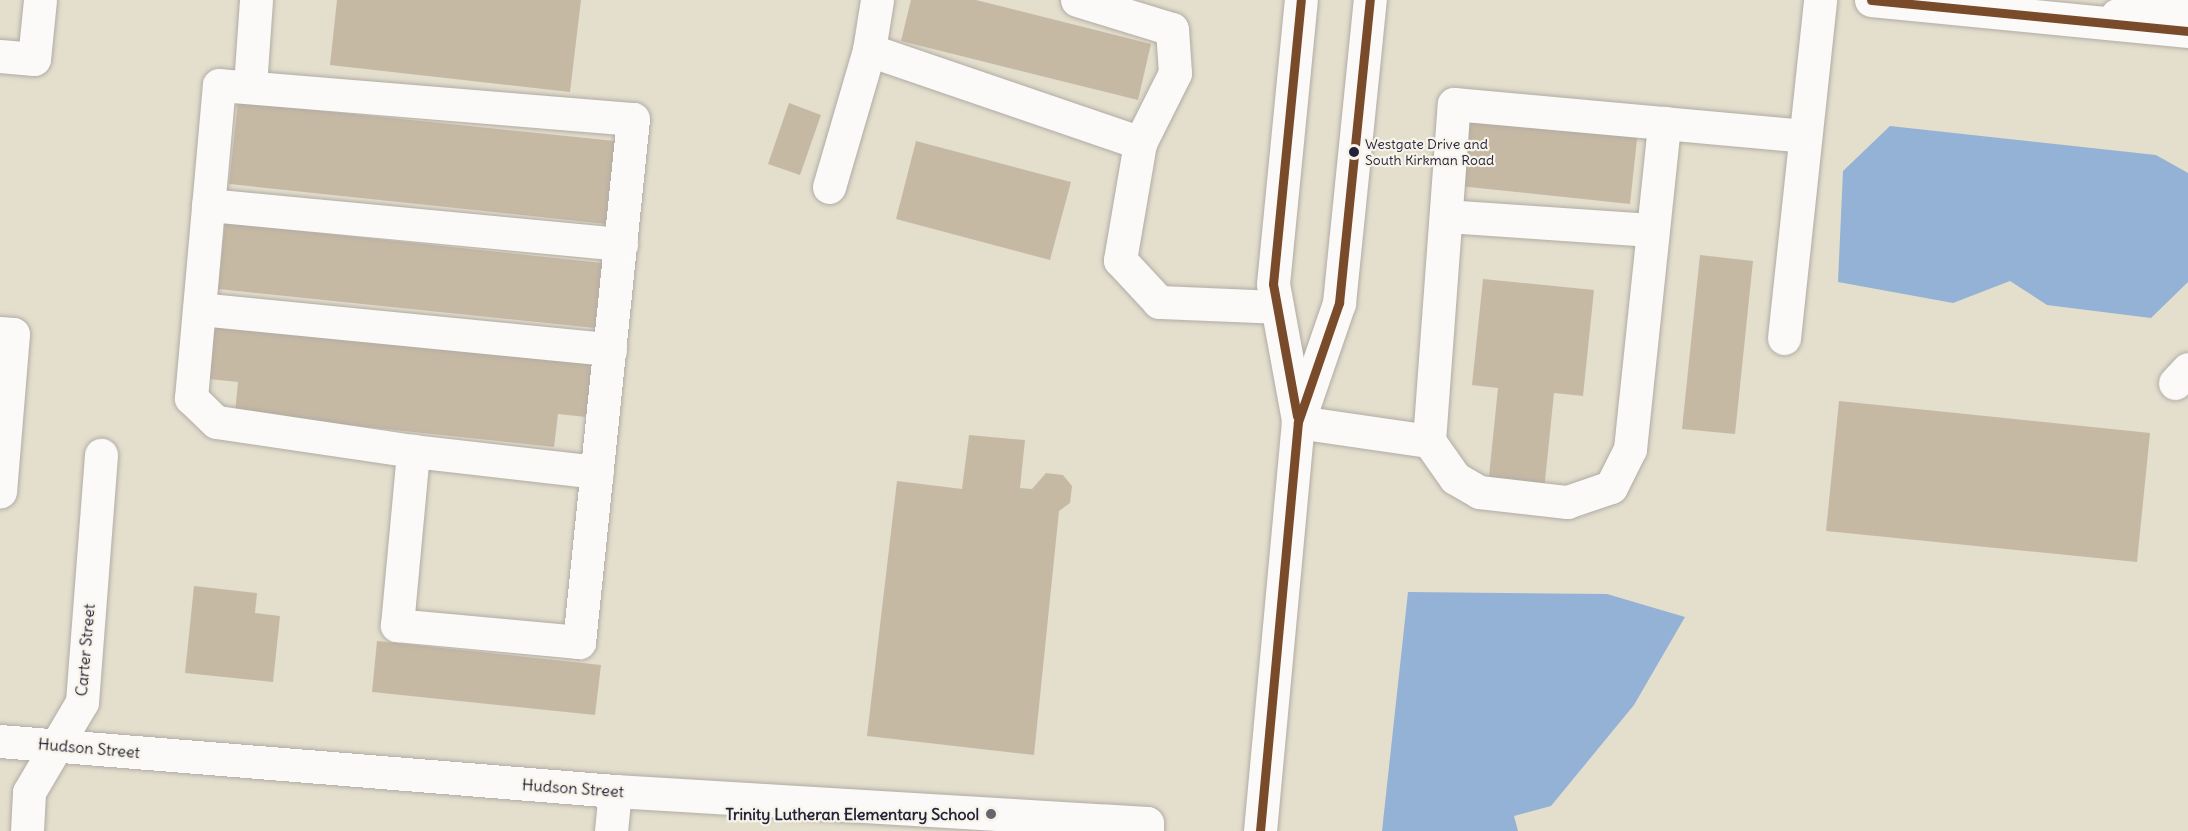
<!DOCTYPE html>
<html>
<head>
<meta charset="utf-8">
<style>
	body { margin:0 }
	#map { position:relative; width:2188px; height:831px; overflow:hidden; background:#e4decd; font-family:Delius,sans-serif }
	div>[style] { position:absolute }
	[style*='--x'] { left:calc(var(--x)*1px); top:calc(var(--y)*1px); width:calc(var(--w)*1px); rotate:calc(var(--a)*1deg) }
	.water>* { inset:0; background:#94b2d5 }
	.building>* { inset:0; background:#c6b9a4 }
	.roads { filter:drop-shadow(0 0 2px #b0aca4) drop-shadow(0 0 2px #b0aca4) }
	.minor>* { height:33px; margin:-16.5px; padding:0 16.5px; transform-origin:16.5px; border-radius:16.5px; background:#fbfaf8 }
	.major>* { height:33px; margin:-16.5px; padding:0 16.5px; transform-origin:16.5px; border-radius:16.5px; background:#fbfaf8 }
	.bus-1>* { height:9px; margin:-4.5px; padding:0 4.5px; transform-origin:4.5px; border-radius:4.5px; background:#7a4b2a }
	.dots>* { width:16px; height:16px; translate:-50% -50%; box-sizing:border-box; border:3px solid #f7f3e8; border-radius:50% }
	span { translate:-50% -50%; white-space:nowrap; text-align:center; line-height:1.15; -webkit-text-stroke:4.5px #f7f3e8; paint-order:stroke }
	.bus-label { font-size:14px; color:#22223b }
	.left { translate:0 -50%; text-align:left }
	.street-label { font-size:16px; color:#22223b }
	.poi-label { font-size:16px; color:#22223b; font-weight:700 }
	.right { translate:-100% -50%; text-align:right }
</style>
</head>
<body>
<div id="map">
	<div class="water">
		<div style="clip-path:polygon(1890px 126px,2156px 155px,2188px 173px,2188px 282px,2151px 318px,2047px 305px,2010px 281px,1953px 303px,1838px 282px,1843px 171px)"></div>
		<div style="clip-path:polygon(1408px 592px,1607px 594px,1685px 617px,1634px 705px,1551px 806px,1514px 816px,1518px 831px,1382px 831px)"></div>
	</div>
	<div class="building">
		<div style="clip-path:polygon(337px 0,581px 0,570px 92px,330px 65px)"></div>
		<div style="clip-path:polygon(911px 0,976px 0,1151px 44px,1138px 100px,901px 41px)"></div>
		<div style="clip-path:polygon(238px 102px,615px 141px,606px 224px,229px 184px)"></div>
		<div style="clip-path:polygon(789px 103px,821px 115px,800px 175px,768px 164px)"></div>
		<div style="clip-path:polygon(1467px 112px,1638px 130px,1630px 204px,1459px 186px)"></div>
		<div style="clip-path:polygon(916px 141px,1071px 182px,1050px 260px,896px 219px)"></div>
		<div style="clip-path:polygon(225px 223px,602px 263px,595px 328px,218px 289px)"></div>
		<div style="clip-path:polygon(1700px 255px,1753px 261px,1735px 434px,1682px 429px)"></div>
		<div style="clip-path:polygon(1483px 279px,1594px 290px,1583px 396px,1554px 393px,1544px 491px,1488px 486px,1498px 388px,1472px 385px)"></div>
		<div style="clip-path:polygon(214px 325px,592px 364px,586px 417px,558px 414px,554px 447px,235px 413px,238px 382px,209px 379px)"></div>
		<div style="clip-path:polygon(1839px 401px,2150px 433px,2137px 562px,1826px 531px)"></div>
		<div style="clip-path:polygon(969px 435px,1025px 440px,1020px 488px,1032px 489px,1046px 473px,1063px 475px,1072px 486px,1070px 503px,1059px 511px,1034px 755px,867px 736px,897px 481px,962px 489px)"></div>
		<div style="clip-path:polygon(194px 586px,257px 593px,255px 613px,280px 616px,273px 682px,185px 673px)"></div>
		<div style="clip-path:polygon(377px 641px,601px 665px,595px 715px,372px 692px)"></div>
	</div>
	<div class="roads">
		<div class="minor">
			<div style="--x:877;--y:0;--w:51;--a:99.1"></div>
			<div style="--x:869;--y:50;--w:287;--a:18.9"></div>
			<div style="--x:1077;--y:0;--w:99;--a:17"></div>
			<div style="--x:1172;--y:29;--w:44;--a:86.1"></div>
			<div style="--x:1175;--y:73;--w:78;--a:116.6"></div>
			<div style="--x:1140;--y:143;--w:119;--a:99.7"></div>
			<div style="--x:1120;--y:260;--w:57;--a:47.1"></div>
			<div style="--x:1159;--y:302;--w:118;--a:2.4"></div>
			<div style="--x:0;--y:56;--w:34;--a:5"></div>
			<div style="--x:34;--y:59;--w:59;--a:-84.2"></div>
			<div style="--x:219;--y:85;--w:415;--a:4.7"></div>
			<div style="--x:633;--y:119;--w:526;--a:95.89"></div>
			<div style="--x:579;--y:642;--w:183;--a:-174.7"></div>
			<div style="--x:397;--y:625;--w:175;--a:-84.7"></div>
			<div style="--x:413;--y:451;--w:199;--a:-171.6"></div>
			<div style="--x:216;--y:422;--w:35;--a:-136"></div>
			<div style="--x:191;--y:398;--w:314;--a:-84.9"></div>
			<div style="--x:250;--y:86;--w:86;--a:-86"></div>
			<div style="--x:829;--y:187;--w:143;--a:-73.7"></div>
			<div style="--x:208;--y:205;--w:415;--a:5.4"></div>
			<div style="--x:1446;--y:216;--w:207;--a:3.9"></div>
			<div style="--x:199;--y:309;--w:413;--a:5.6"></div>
			<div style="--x:0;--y:333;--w:13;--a:4"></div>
			<div style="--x:13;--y:334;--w:158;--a:94.7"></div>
			<div style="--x:1784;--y:338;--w:340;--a:-83.9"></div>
			<div style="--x:2175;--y:383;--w:19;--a:-47"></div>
			<div style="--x:1298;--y:420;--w:138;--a:-100.4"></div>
			<div style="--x:1273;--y:284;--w:285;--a:-84.4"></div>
			<div style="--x:1298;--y:422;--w:132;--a:8.3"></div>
			<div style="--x:1429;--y:441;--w:338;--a:-85.8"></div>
			<div style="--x:1454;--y:104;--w:352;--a:5.2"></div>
			<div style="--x:1429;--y:441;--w:45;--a:54.9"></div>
			<div style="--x:1455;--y:478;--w:28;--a:30"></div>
			<div style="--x:1479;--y:492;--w:89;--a:6.5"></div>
			<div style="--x:1567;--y:502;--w:46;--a:-18.8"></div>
			<div style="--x:1611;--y:487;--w:42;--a:-63.4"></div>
			<div style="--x:1630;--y:449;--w:328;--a:-84"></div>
			<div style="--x:413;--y:451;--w:185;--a:6.5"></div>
			<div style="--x:0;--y:741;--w:617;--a:4.65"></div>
			<div style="--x:615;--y:791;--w:533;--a:3.44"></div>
			<div style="--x:1147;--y:823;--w:8;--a:90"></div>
			<div style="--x:27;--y:831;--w:39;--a:-87"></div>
			<div style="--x:29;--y:792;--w:104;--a:-59.5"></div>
			<div style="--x:82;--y:702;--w:248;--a:-85.6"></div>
			<div style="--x:611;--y:831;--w:40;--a:-84.3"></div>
			<div style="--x:1260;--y:831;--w:411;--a:-84.7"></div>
			<div style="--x:1298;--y:422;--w:126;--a:-71"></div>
			<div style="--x:1339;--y:303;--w:305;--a:-84.2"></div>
		</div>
		<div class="major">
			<div style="--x:1871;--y:0;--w:319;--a:5.6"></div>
			<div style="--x:2117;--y:15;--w:66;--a:-13.2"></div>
		</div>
	</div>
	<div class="bus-1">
		<div style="--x:1871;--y:0;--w:319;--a:5.6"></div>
		<div style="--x:1297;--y:416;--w:134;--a:-100.3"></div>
		<div style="--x:1273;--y:284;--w:285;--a:-84.4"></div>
		<div style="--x:1260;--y:831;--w:411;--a:-84.7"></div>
		<div style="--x:1298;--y:422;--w:126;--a:-71"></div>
		<div style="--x:1339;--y:303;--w:305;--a:-84.2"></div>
	</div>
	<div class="dots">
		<div style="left:1354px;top:152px;background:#22223b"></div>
		<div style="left:991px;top:814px;background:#66646e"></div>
	</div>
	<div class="bus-label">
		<span class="left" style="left:1365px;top:152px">Westgate Drive and<br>South Kirkman Road</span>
	</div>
	<div class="street-label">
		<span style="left:85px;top:650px;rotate:-85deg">Carter Street</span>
		<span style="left:89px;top:748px;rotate:5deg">Hudson Street</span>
		<span style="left:573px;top:788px;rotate:4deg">Hudson Street</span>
	</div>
	<div class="poi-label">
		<span class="right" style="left:979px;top:814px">Trinity Lutheran Elementary School</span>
	</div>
</div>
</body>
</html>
